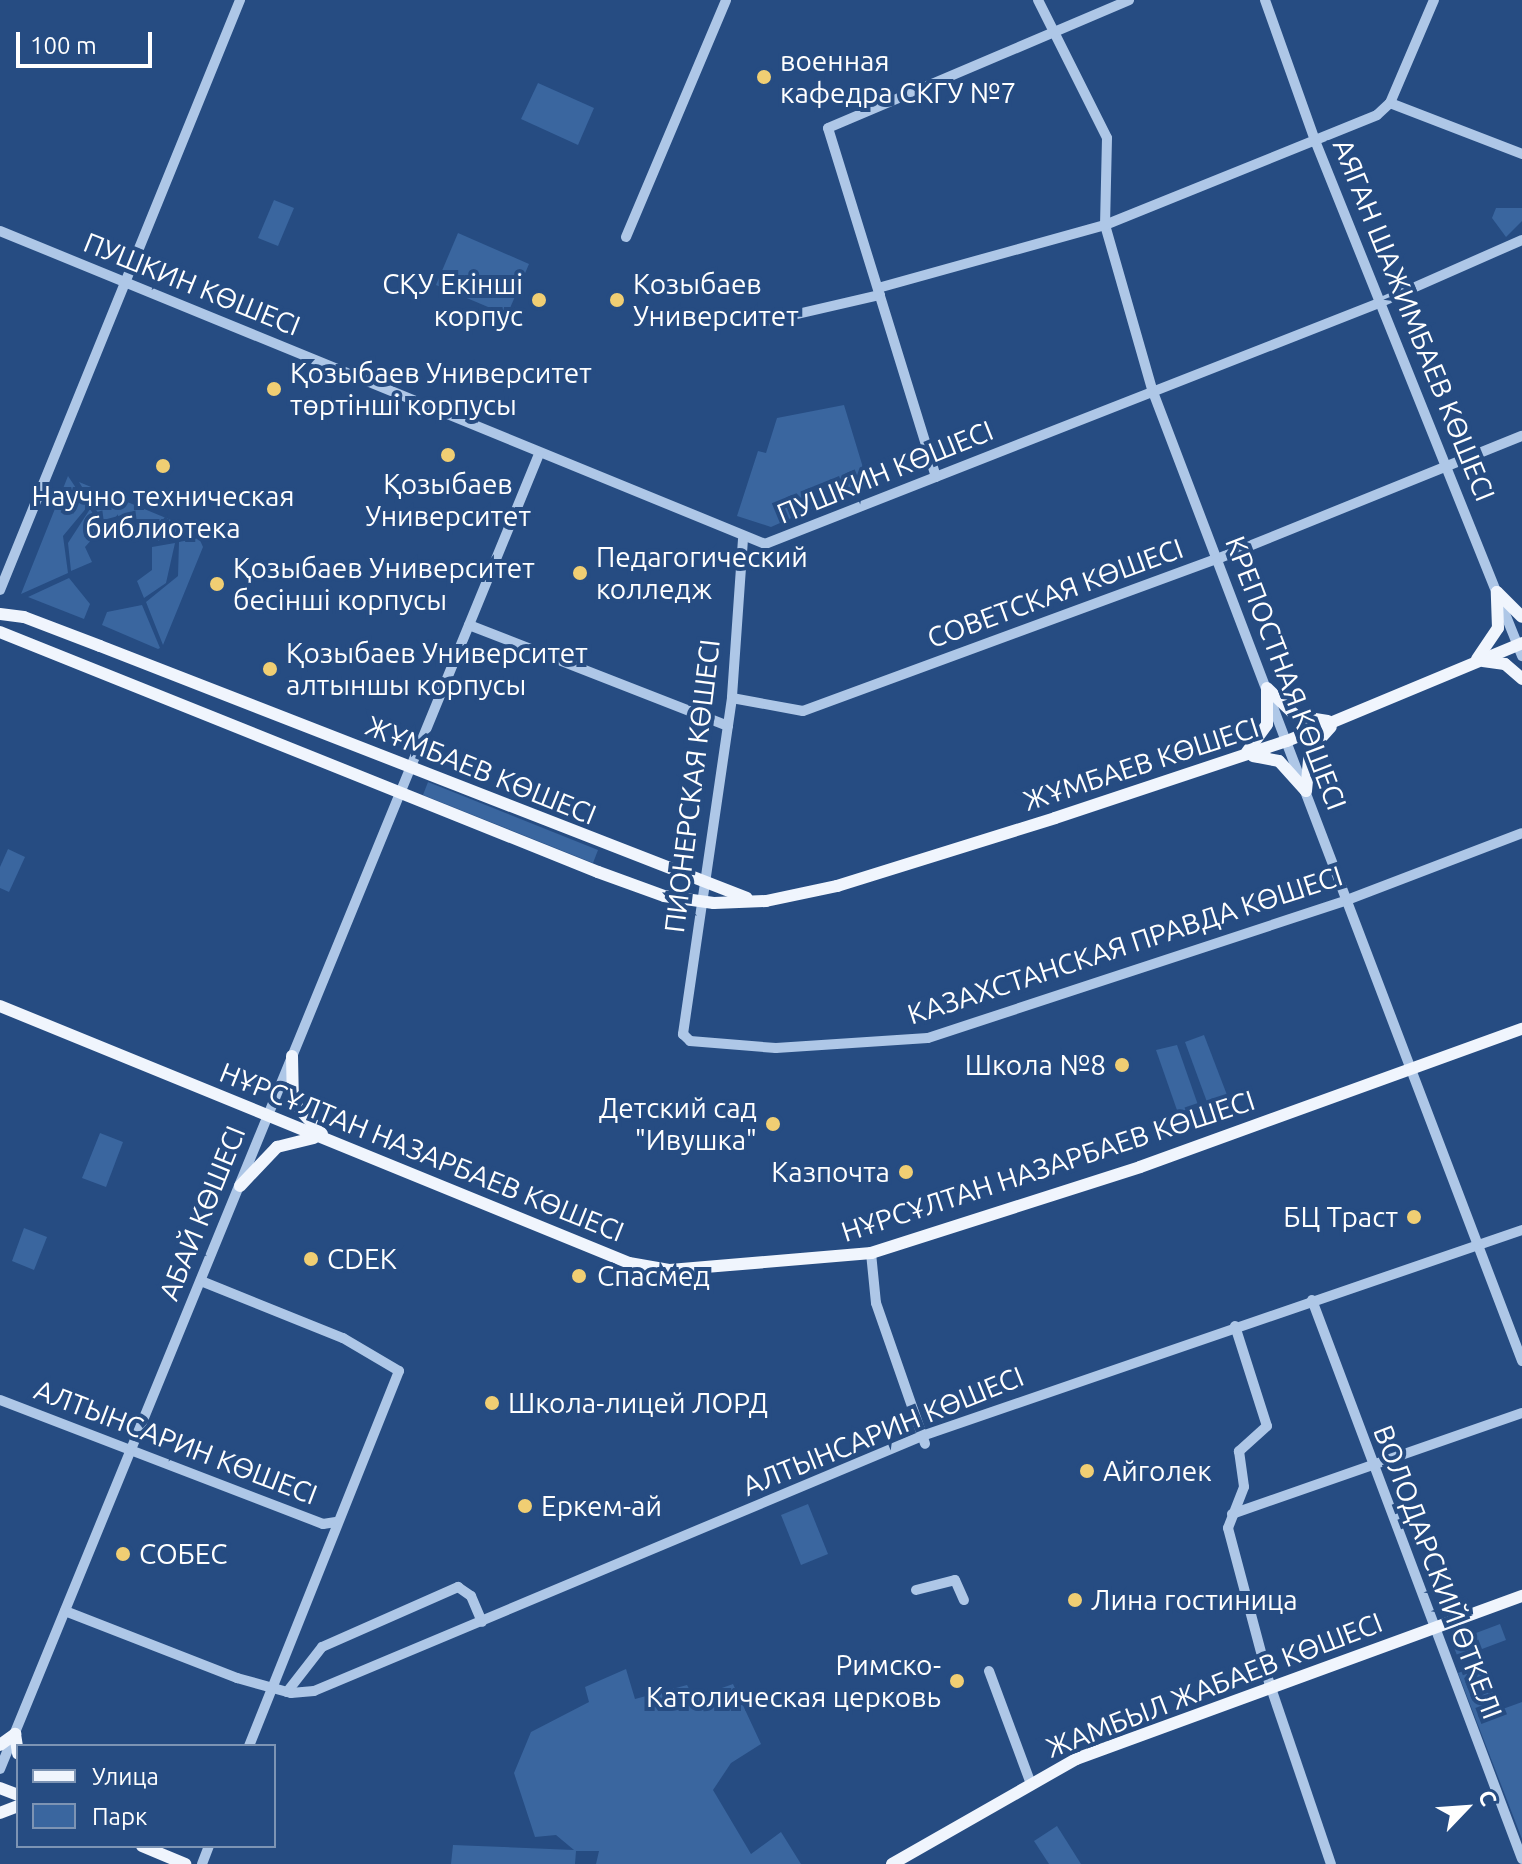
<!DOCTYPE html>
<html>
<head>
<meta charset="utf-8">
<style>
	body { margin:0 }
	#map { position:relative; width:1522px; height:1864px; overflow:hidden; background:#264c82; font-family:Ubuntu,sans-serif }
	div>[style] { position:absolute }
	[style*='--x'] { left:calc(var(--x)*1px); top:calc(var(--y)*1px); width:calc(var(--w)*1px); rotate:calc(var(--a)*1deg) }
	.green>* { inset:0; background:#3a669f }
	.minor>* { height:10px; margin:-5px; padding:0 5px; transform-origin:5px; border-radius:5px; background:#aec7e7 }
	.major>* { height:12px; margin:-6px; padding:0 6px; transform-origin:6px; border-radius:6px; background:#f0f5fd }
	.dots>* { width:22px; height:22px; translate:-50% -50%; box-sizing:border-box; border:4px solid #264c82; border-radius:50% }
	span { translate:-50% -50%; white-space:nowrap; text-align:center; line-height:1.15; -webkit-text-stroke:8px #264c82; paint-order:stroke }
	.poi-label { font-size:28px; color:#fff }
	.left { translate:0 -50%; text-align:left }
	.right { translate:-100% -50%; text-align:right }
	.street-label { font-size:28px; color:#fff }
	.legend { position:absolute; left:16px; top:1744px; width:260px; height:104px; box-sizing:border-box; background:#264c82; border:2px solid #7d94b4; margin:0; padding:10px 14px; list-style:none; font-size:24px; color:#fff }
	.legend li { display:flex; align-items:center; gap:16px; height:40px }
	.legend b { width:40px; border:2px solid #7d94b4 }
	.north { position:absolute; left:1426px; top:1768px; width:80px; height:80px; -webkit-text-stroke:6px #264c82; paint-order:stroke; rotate:65deg; font-size:22px; font-weight:700; line-height:32px; text-align:center; color:#fff }
	.north::after { content:''; display:block; margin:auto; width:28px; height:36px; background:#fff; clip-path:polygon(50% 0,100% 100%,50% 72%,0 100%) }
	.scale { position:absolute; left:16px; top:32px; width:136px; height:36px; box-sizing:border-box; border:4px solid #fff; border-top:0; padding-left:10px; font-size:24px; line-height:28px; white-space:nowrap; color:#fff; -webkit-text-stroke:6px #264c82; paint-order:stroke }
</style>
</head>
<body>
<div id="map">
	<div class="green">
		<div style="clip-path:polygon(538px 83px,594px 108px,578px 145px,521px 119px)"></div>
		<div style="clip-path:polygon(274px 200px,294px 208px,278px 246px,258px 238px)"></div>
		<div style="clip-path:polygon(1496px 208px,1522px 208px,1522px 221px,1506px 237px,1492px 218px)"></div>
		<div style="clip-path:polygon(458px 233px,529px 264px,507px 315px,436px 285px)"></div>
		<div style="clip-path:polygon(844px 405px,868px 484px,771px 527px,737px 516px,758px 451px,766px 453px,777px 418px)"></div>
		<div style="clip-path:polygon(68px 476px,88px 506px,63px 536px,68px 573px,21px 594px)"></div>
		<div style="clip-path:polygon(79px 482px,195px 530px,195px 533px,153px 542px,154px 527px,122px 515px,107px 519px,106px 526px)"></div>
		<div style="clip-path:polygon(90px 509px,102px 528px,85px 547px,92px 562px,71px 571px,68px 543px)"></div>
		<div style="clip-path:polygon(199px 538px,203px 547px,163px 645px,146px 602px,178px 576px,179px 542px)"></div>
		<div style="clip-path:polygon(175px 543px,166px 583px,144px 598px,137px 581px,152px 570px,152px 547px)"></div>
		<div style="clip-path:polygon(69px 578px,90px 604px,84px 619px,28px 597px)"></div>
		<div style="clip-path:polygon(142px 605px,160px 648px,158px 649px,102px 625px,107px 612px)"></div>
		<div style="clip-path:polygon(428px 782px,598px 850px,593px 863px,423px 795px)"></div>
		<div style="clip-path:polygon(8px 849px,25px 857px,9px 892px,0 888px,0 867px)"></div>
		<div style="clip-path:polygon(1204px 1035px,1227px 1095px,1207px 1102px,1185px 1042px)"></div>
		<div style="clip-path:polygon(1177px 1045px,1198px 1105px,1178px 1113px,1156px 1050px)"></div>
		<div style="clip-path:polygon(100px 1133px,123px 1142px,106px 1187px,82px 1178px)"></div>
		<div style="clip-path:polygon(24px 1228px,47px 1237px,34px 1270px,12px 1261px)"></div>
		<div style="clip-path:polygon(808px 1504px,828px 1554px,801px 1565px,781px 1515px)"></div>
		<div style="clip-path:polygon(1500px 1624px,1506px 1640px,1458px 1658px,1452px 1642px)"></div>
		<div style="clip-path:polygon(1482px 1664px,1500px 1710px,1522px 1702px,1522px 1839px,1458px 1673px)"></div>
		<div style="clip-path:polygon(626px 1669px,635px 1699px,687px 1685px,694px 1698px,733px 1684px,761px 1744px,731px 1763px,713px 1790px,751px 1854px,781px 1832px,801px 1864px,596px 1864px,599px 1851px,576px 1851px,575px 1864px,451px 1864px,453px 1845px,574px 1850px,556px 1835px,535px 1837px,514px 1773px,531px 1732px,589px 1702px,585px 1687px)"></div>
		<div style="clip-path:polygon(1057px 1826px,1081px 1864px,1049px 1864px,1034px 1841px)"></div>
	</div>
	<div class="minor">
		<div style="--x:1038;--y:0;--w:154;--a:63.4"></div>
		<div style="--x:1107;--y:138;--w:87;--a:91.3"></div>
		<div style="--x:1105;--y:225;--w:174;--a:74"></div>
		<div style="--x:1153;--y:392;--w:1037;--a:69.15"></div>
		<div style="--x:1265;--y:0;--w:152;--a:70.4"></div>
		<div style="--x:1316;--y:143;--w:553;--a:68.12"></div>
		<div style="--x:1390;--y:103;--w:142;--a:21.1"></div>
		<div style="--x:0;--y:231;--w:827;--a:22.25"></div>
		<div style="--x:765;--y:544;--w:660;--a:-21.43"></div>
		<div style="--x:1379;--y:303;--w:156;--a:-23.8"></div>
		<div style="--x:626;--y:237;--w:257;--a:-67.1"></div>
		<div style="--x:878;--y:288;--w:236;--a:-15.5"></div>
		<div style="--x:1105;--y:225;--w:293;--a:-22"></div>
		<div style="--x:1377;--y:115;--w:18;--a:-43"></div>
		<div style="--x:1390;--y:103;--w:112;--a:-66.9"></div>
		<div style="--x:767;--y:321;--w:116;--a:-13"></div>
		<div style="--x:936;--y:477;--w:365;--a:-107.2"></div>
		<div style="--x:828;--y:128;--w:327;--a:-23"></div>
		<div style="--x:743;--y:539;--w:159;--a:94"></div>
		<div style="--x:732;--y:698;--w:340;--a:98.3"></div>
		<div style="--x:683;--y:1034;--w:10;--a:45"></div>
		<div style="--x:690;--y:1041;--w:86;--a:4.7"></div>
		<div style="--x:776;--y:1048;--w:152;--a:-3.8"></div>
		<div style="--x:928;--y:1038;--w:441;--a:-18.2"></div>
		<div style="--x:1347;--y:900;--w:187;--a:-20.9"></div>
		<div style="--x:0;--y:590;--w:637;--a:-67.86"></div>
		<div style="--x:469;--y:625;--w:278;--a:21.3"></div>
		<div style="--x:732;--y:698;--w:72;--a:10.4"></div>
		<div style="--x:803;--y:711;--w:441;--a:-20.2"></div>
		<div style="--x:1217;--y:559;--w:329;--a:-22"></div>
		<div style="--x:871;--y:1253;--w:50;--a:84.3"></div>
		<div style="--x:876;--y:1303;--w:149;--a:70.8"></div>
		<div style="--x:201;--y:1281;--w:153;--a:21.9"></div>
		<div style="--x:343;--y:1338;--w:65;--a:30.5"></div>
		<div style="--x:399;--y:1371;--w:404;--a:111.8"></div>
		<div style="--x:1312;--y:1300;--w:597;--a:69.41"></div>
		<div style="--x:1235;--y:1326;--w:105;--a:72.3"></div>
		<div style="--x:1267;--y:1426;--w:38;--a:138"></div>
		<div style="--x:1239;--y:1451;--w:36;--a:82"></div>
		<div style="--x:1244;--y:1487;--w:44;--a:111.3"></div>
		<div style="--x:1228;--y:1528;--w:159;--a:75.1"></div>
		<div style="--x:1269;--y:1682;--w:192;--a:71.2"></div>
		<div style="--x:0;--y:1400;--w:346;--a:21"></div>
		<div style="--x:323;--y:1524;--w:13;--a:-9"></div>
		<div style="--x:1232;--y:1514;--w:307;--a:-19.2"></div>
		<div style="--x:916;--y:1590;--w:40;--a:-14.4"></div>
		<div style="--x:955;--y:1580;--w:22;--a:66"></div>
		<div style="--x:65;--y:1611;--w:185;--a:21.3"></div>
		<div style="--x:237;--y:1678;--w:56;--a:15.5"></div>
		<div style="--x:291;--y:1693;--w:23;--a:-5"></div>
		<div style="--x:314;--y:1691;--w:659;--a:-22.75"></div>
		<div style="--x:922;--y:1436;--w:634;--a:-18.95"></div>
		<div style="--x:989;--y:1671;--w:117;--a:69.6"></div>
		<div style="--x:287;--y:1692;--w:57;--a:-52.1"></div>
		<div style="--x:322;--y:1647;--w:149;--a:-23.8"></div>
		<div style="--x:458;--y:1587;--w:16;--a:35"></div>
		<div style="--x:471;--y:1596;--w:28;--a:67"></div>
		<div style="--x:0;--y:1769;--w:1421;--a:-67.71"></div>
		<div style="--x:202;--y:1864;--w:19;--a:-69"></div>
	</div>
	<div class="major">
		<div style="--x:1497;--y:592;--w:35;--a:45"></div>
		<div style="--x:0;--y:614;--w:24;--a:7"></div>
		<div style="--x:24;--y:617;--w:81;--a:20.9"></div>
		<div style="--x:100;--y:646;--w:694;--a:21.28"></div>
		<div style="--x:0;--y:632;--w:644;--a:21.87"></div>
		<div style="--x:598;--y:872;--w:70;--a:20"></div>
		<div style="--x:664;--y:896;--w:50;--a:8"></div>
		<div style="--x:714;--y:903;--w:52;--a:-2.2"></div>
		<div style="--x:766;--y:901;--w:73;--a:-11.9"></div>
		<div style="--x:837;--y:886;--w:228;--a:-17.3"></div>
		<div style="--x:1055;--y:818;--w:244;--a:-18.4"></div>
		<div style="--x:1287;--y:741;--w:255;--a:-22.6"></div>
		<div style="--x:1477;--y:659;--w:37;--a:-56"></div>
		<div style="--x:1498;--y:628;--w:36;--a:-92"></div>
		<div style="--x:1483;--y:661;--w:22;--a:8"></div>
		<div style="--x:1505;--y:664;--w:23;--a:41"></div>
		<div style="--x:1267;--y:688;--w:40;--a:44"></div>
		<div style="--x:1296;--y:716;--w:32;--a:9"></div>
		<div style="--x:1247;--y:752;--w:34;--a:-54"></div>
		<div style="--x:1267;--y:724;--w:35;--a:-90"></div>
		<div style="--x:1253;--y:756;--w:26;--a:11"></div>
		<div style="--x:1279;--y:761;--w:40;--a:48"></div>
		<div style="--x:1306;--y:791;--w:41;--a:-84.4"></div>
		<div style="--x:1310;--y:750;--w:31;--a:-48"></div>
		<div style="--x:0;--y:1006;--w:679;--a:22.22"></div>
		<div style="--x:629;--y:1263;--w:42;--a:9.7"></div>
		<div style="--x:670;--y:1270;--w:202;--a:-4.8"></div>
		<div style="--x:871;--y:1253;--w:282;--a:-17.7"></div>
		<div style="--x:1140;--y:1167;--w:406;--a:-19.9"></div>
		<div style="--x:292;--y:1056;--w:46;--a:88.8"></div>
		<div style="--x:293;--y:1102;--w:43;--a:47.8"></div>
		<div style="--x:240;--y:1186;--w:54;--a:-46.5"></div>
		<div style="--x:277;--y:1147;--w:38;--a:-14"></div>
		<div style="--x:0;--y:1745;--w:19;--a:-36"></div>
		<div style="--x:15;--y:1734;--w:20;--a:81"></div>
		<div style="--x:0;--y:1788;--w:19;--a:21"></div>
		<div style="--x:0;--y:1813;--w:19;--a:-21"></div>
		<div style="--x:142;--y:1846;--w:47;--a:22.7"></div>
		<div style="--x:892;--y:1864;--w:212;--a:-29.7"></div>
		<div style="--x:1076;--y:1759;--w:475;--a:-20.1"></div>
	</div>
	<div class="dots">
		<div style="left:764px;top:77px;background:#f0ce73"></div>
		<div style="left:539px;top:300px;background:#f0ce73"></div>
		<div style="left:617px;top:300px;background:#f0ce73"></div>
		<div style="left:274px;top:389px;background:#f0ce73"></div>
		<div style="left:448px;top:455px;background:#f0ce73"></div>
		<div style="left:163px;top:466px;background:#f0ce73"></div>
		<div style="left:580px;top:573px;background:#f0ce73"></div>
		<div style="left:217px;top:584px;background:#f0ce73"></div>
		<div style="left:270px;top:669px;background:#f0ce73"></div>
		<div style="left:1122px;top:1065px;background:#f0ce73"></div>
		<div style="left:773px;top:1124px;background:#f0ce73"></div>
		<div style="left:906px;top:1172px;background:#f0ce73"></div>
		<div style="left:1414px;top:1217px;background:#f0ce73"></div>
		<div style="left:311px;top:1259px;background:#f0ce73"></div>
		<div style="left:579px;top:1276px;background:#f0ce73"></div>
		<div style="left:492px;top:1403px;background:#f0ce73"></div>
		<div style="left:1087px;top:1471px;background:#f0ce73"></div>
		<div style="left:525px;top:1506px;background:#f0ce73"></div>
		<div style="left:123px;top:1554px;background:#f0ce73"></div>
		<div style="left:1075px;top:1600px;background:#f0ce73"></div>
		<div style="left:957px;top:1681px;background:#f0ce73"></div>
	</div>
	<div class="poi-label">
		<span class="left" style="left:780px;top:77px">военная<br>кафедра СКГУ №7</span>
		<span class="right" style="left:523px;top:300px">СҚУ Екінші<br>корпус</span>
		<span class="left" style="left:633px;top:300px">Козыбаев<br>Университет</span>
		<span class="left" style="left:290px;top:389px">Қозыбаев Университет<br>төртінші корпусы</span>
		<span style="left:448px;top:500px">Қозыбаев<br>Университет</span>
		<span style="left:163px;top:512px">Научно техническая<br>библиотека</span>
		<span class="left" style="left:596px;top:573px">Педагогический<br>колледж</span>
		<span class="left" style="left:233px;top:584px">Қозыбаев Университет<br>бесінші корпусы</span>
		<span class="left" style="left:286px;top:669px">Қозыбаев Университет<br>алтыншы корпусы</span>
		<span class="right" style="left:1106px;top:1065px">Школа №8</span>
		<span class="right" style="left:757px;top:1124px">Детский сад<br>"Ивушка"</span>
		<span class="right" style="left:890px;top:1172px">Казпочта</span>
		<span class="right" style="left:1398px;top:1217px">БЦ Траст</span>
		<span class="left" style="left:327px;top:1259px">CDEK</span>
		<span class="left" style="left:597px;top:1276px">Спасмед</span>
		<span class="left" style="left:508px;top:1403px">Школа-лицей ЛОРД</span>
		<span class="left" style="left:1103px;top:1471px">Айголек</span>
		<span class="left" style="left:541px;top:1506px">Еркем-ай</span>
		<span class="left" style="left:139px;top:1554px">СОБЕС</span>
		<span class="left" style="left:1091px;top:1600px">Лина гостиница</span>
		<span class="right" style="left:941px;top:1681px">Римско-<br>Католическая церковь</span>
	</div>
	<div class="street-label">
		<span style="left:192px;top:284px;rotate:22deg">ПУШКИН КӨШЕСІ</span>
		<span style="left:1414px;top:320px;rotate:68deg">АЯГАН ШАЖИМБАЕВ КӨШЕСІ</span>
		<span style="left:885px;top:472px;rotate:-22deg">ПУШКИН КӨШЕСІ</span>
		<span style="left:1055px;top:593px;rotate:-20deg">СОВЕТСКАЯ КӨШЕСІ</span>
		<span style="left:1286px;top:673px;rotate:69deg">КРЕПОСТНАЯ КӨШЕСІ</span>
		<span style="left:1141px;top:764px;rotate:-18deg">ЖҰМБАЕВ КӨШЕСІ</span>
		<span style="left:481px;top:770px;rotate:22deg">ЖҰМБАЕВ КӨШЕСІ</span>
		<span style="left:692px;top:786px;rotate:-83deg">ПИОНЕРСКАЯ КӨШЕСІ</span>
		<span style="left:1125px;top:945px;rotate:-18deg">КАЗАХСТАНСКАЯ ПРАВДА КӨШЕСІ</span>
		<span style="left:422px;top:1152px;rotate:22deg">НҰРСҰЛТАН НАЗАРБАЕВ КӨШЕСІ</span>
		<span style="left:1048px;top:1166px;rotate:-18deg">НҰРСҰЛТАН НАЗАРБАЕВ КӨШЕСІ</span>
		<span style="left:202px;top:1213px;rotate:-68deg">АБАЙ КӨШЕСІ</span>
		<span style="left:883px;top:1431px;rotate:-22deg">АЛТЫНСАРИН КӨШЕСІ</span>
		<span style="left:176px;top:1442px;rotate:21deg">АЛТЫНСАРИН КӨШЕСІ</span>
		<span style="left:1438px;top:1572px;rotate:69deg">ВОЛОДАРСКИЙ ӨТКЕЛІ</span>
		<span style="left:1214px;top:1685px;rotate:-21deg">ЖАМБЫЛ ЖАБАЕВ КӨШЕСІ</span>
	</div>
	<ul class="legend">
	<li><b style="height:10px;background:#f0f5fd"></b>Улица</li>
	<li><b style="height:22px;background:#3a669f"></b>Парк</li>
	</ul>
	<div class="north">С</div>
	<div class="scale">100 m</div>
</div>
</body>
</html>
